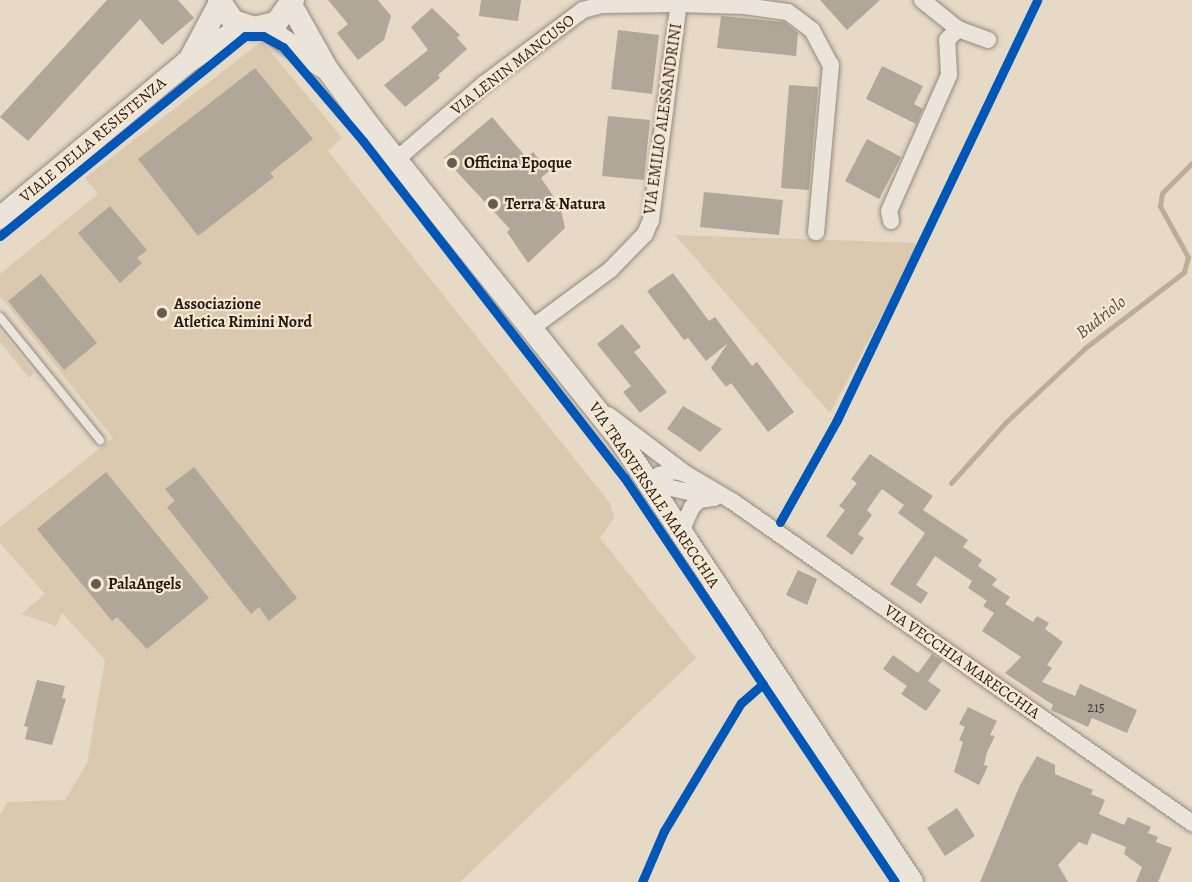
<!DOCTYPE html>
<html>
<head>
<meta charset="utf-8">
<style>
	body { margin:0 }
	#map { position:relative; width:1192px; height:882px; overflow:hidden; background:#e6d9c6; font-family:Alegreya,serif }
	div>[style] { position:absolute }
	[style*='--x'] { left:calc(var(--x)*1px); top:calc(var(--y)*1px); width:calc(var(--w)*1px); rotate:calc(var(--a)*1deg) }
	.green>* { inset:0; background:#dac8af }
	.stream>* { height:5px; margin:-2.5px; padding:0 2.5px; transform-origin:2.5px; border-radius:2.5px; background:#beac96 }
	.building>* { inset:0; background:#b0a69a }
	.roads { filter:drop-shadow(0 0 2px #938a7f) drop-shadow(0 0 2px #938a7f) }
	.lane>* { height:8px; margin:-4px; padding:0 4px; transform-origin:4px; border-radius:4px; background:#eae4da }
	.street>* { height:16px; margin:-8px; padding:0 8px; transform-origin:8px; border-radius:8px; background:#eae4da }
	.secondary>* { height:22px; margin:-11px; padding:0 11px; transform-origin:11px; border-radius:11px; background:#eae4da }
	.cycleway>* { height:9px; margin:-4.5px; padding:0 4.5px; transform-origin:4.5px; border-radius:4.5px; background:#0057b8 }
	.dots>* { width:16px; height:16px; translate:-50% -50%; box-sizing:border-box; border:3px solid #f7e8d2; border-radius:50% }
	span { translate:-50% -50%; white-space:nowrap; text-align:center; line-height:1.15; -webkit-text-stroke:4.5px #f7e8d2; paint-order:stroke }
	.number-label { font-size:14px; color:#473c35 }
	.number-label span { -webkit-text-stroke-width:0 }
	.street-label { font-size:16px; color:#241913 }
	.poi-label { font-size:16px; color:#241913; font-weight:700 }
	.left { translate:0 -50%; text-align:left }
	.water-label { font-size:18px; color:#5b4c3f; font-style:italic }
</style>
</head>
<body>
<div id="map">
	<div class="green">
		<div style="clip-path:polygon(262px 41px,342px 138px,328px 151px,610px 503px,614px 518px,600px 538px,696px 658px,460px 882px,0 882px,0 816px,7px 802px,65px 800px,87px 763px,105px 660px,62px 613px,56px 626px,21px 614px,45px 594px,0 543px,0 527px,113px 438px,0 296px,0 274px,98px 194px,85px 178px)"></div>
		<div style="clip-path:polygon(675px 235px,920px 243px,830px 413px)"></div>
		<div style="clip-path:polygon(0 330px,34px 373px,29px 378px,0 342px)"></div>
	</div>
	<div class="stream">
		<div style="--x:951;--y:483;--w:82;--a:-48"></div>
		<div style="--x:1006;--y:422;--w:108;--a:-43.1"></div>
		<div style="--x:1085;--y:348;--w:125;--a:-37.5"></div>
		<div style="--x:1184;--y:272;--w:16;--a:-75"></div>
		<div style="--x:1188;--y:257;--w:58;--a:-118.8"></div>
		<div style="--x:1160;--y:206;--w:13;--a:-81"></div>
		<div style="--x:1162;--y:193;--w:42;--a:-45"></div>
	</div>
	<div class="building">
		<div style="clip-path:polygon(107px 0,178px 0,194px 18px,162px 45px,140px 19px,28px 141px,0 117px)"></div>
		<div style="clip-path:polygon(328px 0,378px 0,391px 16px,384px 40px,358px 60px,337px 33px,348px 24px)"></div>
		<div style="clip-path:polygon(481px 0,521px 0,518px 21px,479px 16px)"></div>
		<div style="clip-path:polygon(820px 0,880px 0,847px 30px)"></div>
		<div style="clip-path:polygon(432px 8px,460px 35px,457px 38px,467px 49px,438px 75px,440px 78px,405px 107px,384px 85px,428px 50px,411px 27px)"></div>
		<div style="clip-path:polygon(721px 16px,784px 22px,798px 33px,796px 56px,717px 48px)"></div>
		<div style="clip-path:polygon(618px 30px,659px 35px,652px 94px,611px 89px)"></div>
		<div style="clip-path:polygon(882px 66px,923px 86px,914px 104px,923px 109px,916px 124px,866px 99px)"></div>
		<div style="clip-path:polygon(255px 68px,313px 139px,270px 173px,274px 177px,198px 236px,138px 159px)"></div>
		<div style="clip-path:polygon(789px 85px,818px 87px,809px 190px,781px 188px)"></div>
		<div style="clip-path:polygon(608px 116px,650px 120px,644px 180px,602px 176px)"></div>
		<div style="clip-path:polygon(492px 117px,526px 157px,533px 152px,549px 171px,541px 178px,560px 206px,565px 228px,528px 263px,507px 232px,510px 229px,444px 158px)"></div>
		<div style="clip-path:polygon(867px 139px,901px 157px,879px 199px,845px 181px)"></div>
		<div style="clip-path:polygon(704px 192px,783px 200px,779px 235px,700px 227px)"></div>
		<div style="clip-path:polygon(110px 206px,147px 250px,137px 258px,142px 263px,120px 283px,78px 233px)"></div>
		<div style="clip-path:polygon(673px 273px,709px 321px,715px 317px,752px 366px,757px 362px,794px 412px,768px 432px,731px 383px,726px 387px,711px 368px,728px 343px,706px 361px,688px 338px,684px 340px,647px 291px)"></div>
		<div style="clip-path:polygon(41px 274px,97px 343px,64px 370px,8px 301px)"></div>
		<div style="clip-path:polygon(622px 324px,641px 347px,634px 352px,667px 392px,640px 413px,623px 392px,631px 386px,597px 344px)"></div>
		<div style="clip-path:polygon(683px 406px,722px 429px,700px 452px,667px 429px)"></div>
		<div style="clip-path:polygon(870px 454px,933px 496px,923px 510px,968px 540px,963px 547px,982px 560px,978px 566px,997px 579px,992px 585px,1010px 597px,1005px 604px,1033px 622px,1037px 616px,1049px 623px,1045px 629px,1063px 642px,1047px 665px,1052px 668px,1042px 682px,1075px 696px,1080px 684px,1137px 710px,1127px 733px,1092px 718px,1088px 727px,1051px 710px,1053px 705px,1005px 673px,1021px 657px,982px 631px,994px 613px,983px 606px,987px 601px,968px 588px,972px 581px,935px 556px,916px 585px,928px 593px,921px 604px,890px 584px,925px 533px,898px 513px,904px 505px,882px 489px,867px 510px,872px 515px,858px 534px,864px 538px,852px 555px,826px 536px,845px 510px,839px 506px,857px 483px,851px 479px)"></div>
		<div style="clip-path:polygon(194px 467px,297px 598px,269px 621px,259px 607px,251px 614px,167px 507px,175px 501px,165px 489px)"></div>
		<div style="clip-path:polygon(106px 472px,209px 598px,147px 649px,117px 617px,112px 621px,37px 529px)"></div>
		<div style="clip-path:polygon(798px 570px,817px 579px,807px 605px,786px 595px)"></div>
		<div style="clip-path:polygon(932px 654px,942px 661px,928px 681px,941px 690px,926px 711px,901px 694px,907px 686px,883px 669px,893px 655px,918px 673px)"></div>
		<div style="clip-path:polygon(37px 680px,65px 686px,62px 698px,66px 699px,52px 745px,25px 739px,28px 727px,24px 726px)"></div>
		<div style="clip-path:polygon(968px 707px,997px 721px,990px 735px,995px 736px,987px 752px,984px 765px,988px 766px,979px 785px,954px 772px,963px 742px,959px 740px,965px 727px,959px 724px)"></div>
		<div style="clip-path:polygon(1037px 756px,1055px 765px,1055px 774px,1093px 790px,1091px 794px,1105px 800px,1099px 814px,1124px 825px,1128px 817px,1151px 827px,1148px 833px,1158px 837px,1156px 842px,1172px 848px,1158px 882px,1136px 882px,1142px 867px,1124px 854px,1126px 847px,1092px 833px,1087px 845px,1079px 842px,1058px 865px,1068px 882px,980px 882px,1020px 785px)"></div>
		<div style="clip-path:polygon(957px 808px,975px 836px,945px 856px,927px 828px)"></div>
	</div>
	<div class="roads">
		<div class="lane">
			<div style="--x:0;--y:317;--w:159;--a:50.9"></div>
		</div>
		<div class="street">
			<div style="--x:922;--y:0;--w:46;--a:38.9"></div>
			<div style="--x:958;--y:29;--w:32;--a:20"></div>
			<div style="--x:397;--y:159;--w:115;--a:-40.8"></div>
			<div style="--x:484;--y:84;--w:124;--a:-36.8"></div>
			<div style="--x:583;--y:10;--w:20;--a:-15"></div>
			<div style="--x:602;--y:5;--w:77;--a:-0.7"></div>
			<div style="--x:679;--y:4;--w:65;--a:1.8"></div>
			<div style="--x:744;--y:6;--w:44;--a:7.8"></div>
			<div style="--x:788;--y:12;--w:30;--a:37"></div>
			<div style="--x:812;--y:30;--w:40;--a:62"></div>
			<div style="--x:831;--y:65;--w:168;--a:95.1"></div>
			<div style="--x:891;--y:221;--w:10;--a:-101"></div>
			<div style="--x:889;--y:211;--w:149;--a:-66.2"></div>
			<div style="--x:949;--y:75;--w:35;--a:-93"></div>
			<div style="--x:947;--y:40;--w:16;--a:-45"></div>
			<div style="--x:533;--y:327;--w:96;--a:-36.5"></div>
			<div style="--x:610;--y:270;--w:50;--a:-45.8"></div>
			<div style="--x:645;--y:234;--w:15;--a:-67"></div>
			<div style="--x:651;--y:220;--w:222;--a:-82.7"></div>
			<div style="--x:608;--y:415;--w:98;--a:37.1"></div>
			<div style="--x:686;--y:474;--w:53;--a:30.4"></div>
			<div style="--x:732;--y:501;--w:562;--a:34.99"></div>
			<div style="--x:686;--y:474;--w:11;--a:-165"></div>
			<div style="--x:675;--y:471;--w:16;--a:166"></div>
			<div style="--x:659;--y:475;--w:12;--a:138"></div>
			<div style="--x:650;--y:483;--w:66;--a:13.2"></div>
			<div style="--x:687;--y:539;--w:13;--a:-108"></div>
			<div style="--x:683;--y:527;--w:22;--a:-66"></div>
			<div style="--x:692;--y:507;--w:10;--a:-45"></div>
			<div style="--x:699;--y:500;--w:14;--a:-8"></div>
		</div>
		<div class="secondary">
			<div style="--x:219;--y:0;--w:25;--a:56"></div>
			<div style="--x:233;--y:21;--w:22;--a:18"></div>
			<div style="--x:254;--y:28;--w:23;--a:-13"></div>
			<div style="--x:276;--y:23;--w:29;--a:-54"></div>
			<div style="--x:291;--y:5;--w:73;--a:60.6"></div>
			<div style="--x:327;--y:69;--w:71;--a:53.6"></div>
			<div style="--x:369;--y:126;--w:403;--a:51.3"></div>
			<div style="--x:621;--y:441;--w:528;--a:56.58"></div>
			<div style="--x:264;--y:27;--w:71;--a:34.1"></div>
			<div style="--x:191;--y:57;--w:61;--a:-61.8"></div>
			<div style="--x:0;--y:218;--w:244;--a:-39.8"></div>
			<div style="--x:187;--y:62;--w:67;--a:-32.3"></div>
		</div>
	</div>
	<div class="cycleway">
		<div style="--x:0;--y:236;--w:316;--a:-39.2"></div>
		<div style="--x:245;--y:36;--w:18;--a:0"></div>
		<div style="--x:263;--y:36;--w:23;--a:29"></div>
		<div style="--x:283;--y:47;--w:123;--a:49.6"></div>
		<div style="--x:363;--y:141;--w:425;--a:52.2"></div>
		<div style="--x:624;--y:477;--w:487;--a:56.2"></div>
		<div style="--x:780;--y:522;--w:117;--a:-60.8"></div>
		<div style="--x:837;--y:420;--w:465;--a:-64.5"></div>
		<div style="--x:642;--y:882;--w:56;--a:-66.7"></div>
		<div style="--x:664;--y:831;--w:149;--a:-59"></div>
		<div style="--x:741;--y:703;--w:29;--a:-41"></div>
	</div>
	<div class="dots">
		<div style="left:452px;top:163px;background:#685c52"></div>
		<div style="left:493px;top:204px;background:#685c52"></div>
		<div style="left:162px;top:313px;background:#685c52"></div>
		<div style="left:96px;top:584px;background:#685c52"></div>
	</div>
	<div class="number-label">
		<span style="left:1096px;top:708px">215</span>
	</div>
	<div class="street-label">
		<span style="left:513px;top:65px;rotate:-38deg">VIA LENIN MANCUSO</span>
		<span style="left:663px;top:119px;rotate:-82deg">VIA EMILIO ALESSANDRINI</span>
		<span style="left:93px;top:140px;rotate:-40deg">VIALE DELLA RESISTENZA</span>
		<span style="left:654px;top:495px;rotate:56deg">VIA TRASVERSALE MARECCHIA</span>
		<span style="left:962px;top:662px;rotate:35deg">VIA VECCHIA MARECCHIA</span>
	</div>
	<div class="poi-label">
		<span class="left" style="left:464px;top:163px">Officina Epoque</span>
		<span class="left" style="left:505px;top:204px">Terra &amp; Natura</span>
		<span class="left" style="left:174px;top:313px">Associazione<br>Atletica Rimini Nord</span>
		<span class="left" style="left:108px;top:584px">PalaAngels</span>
	</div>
	<div class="water-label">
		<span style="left:1101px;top:317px;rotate:-38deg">Budriolo</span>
	</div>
</div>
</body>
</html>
